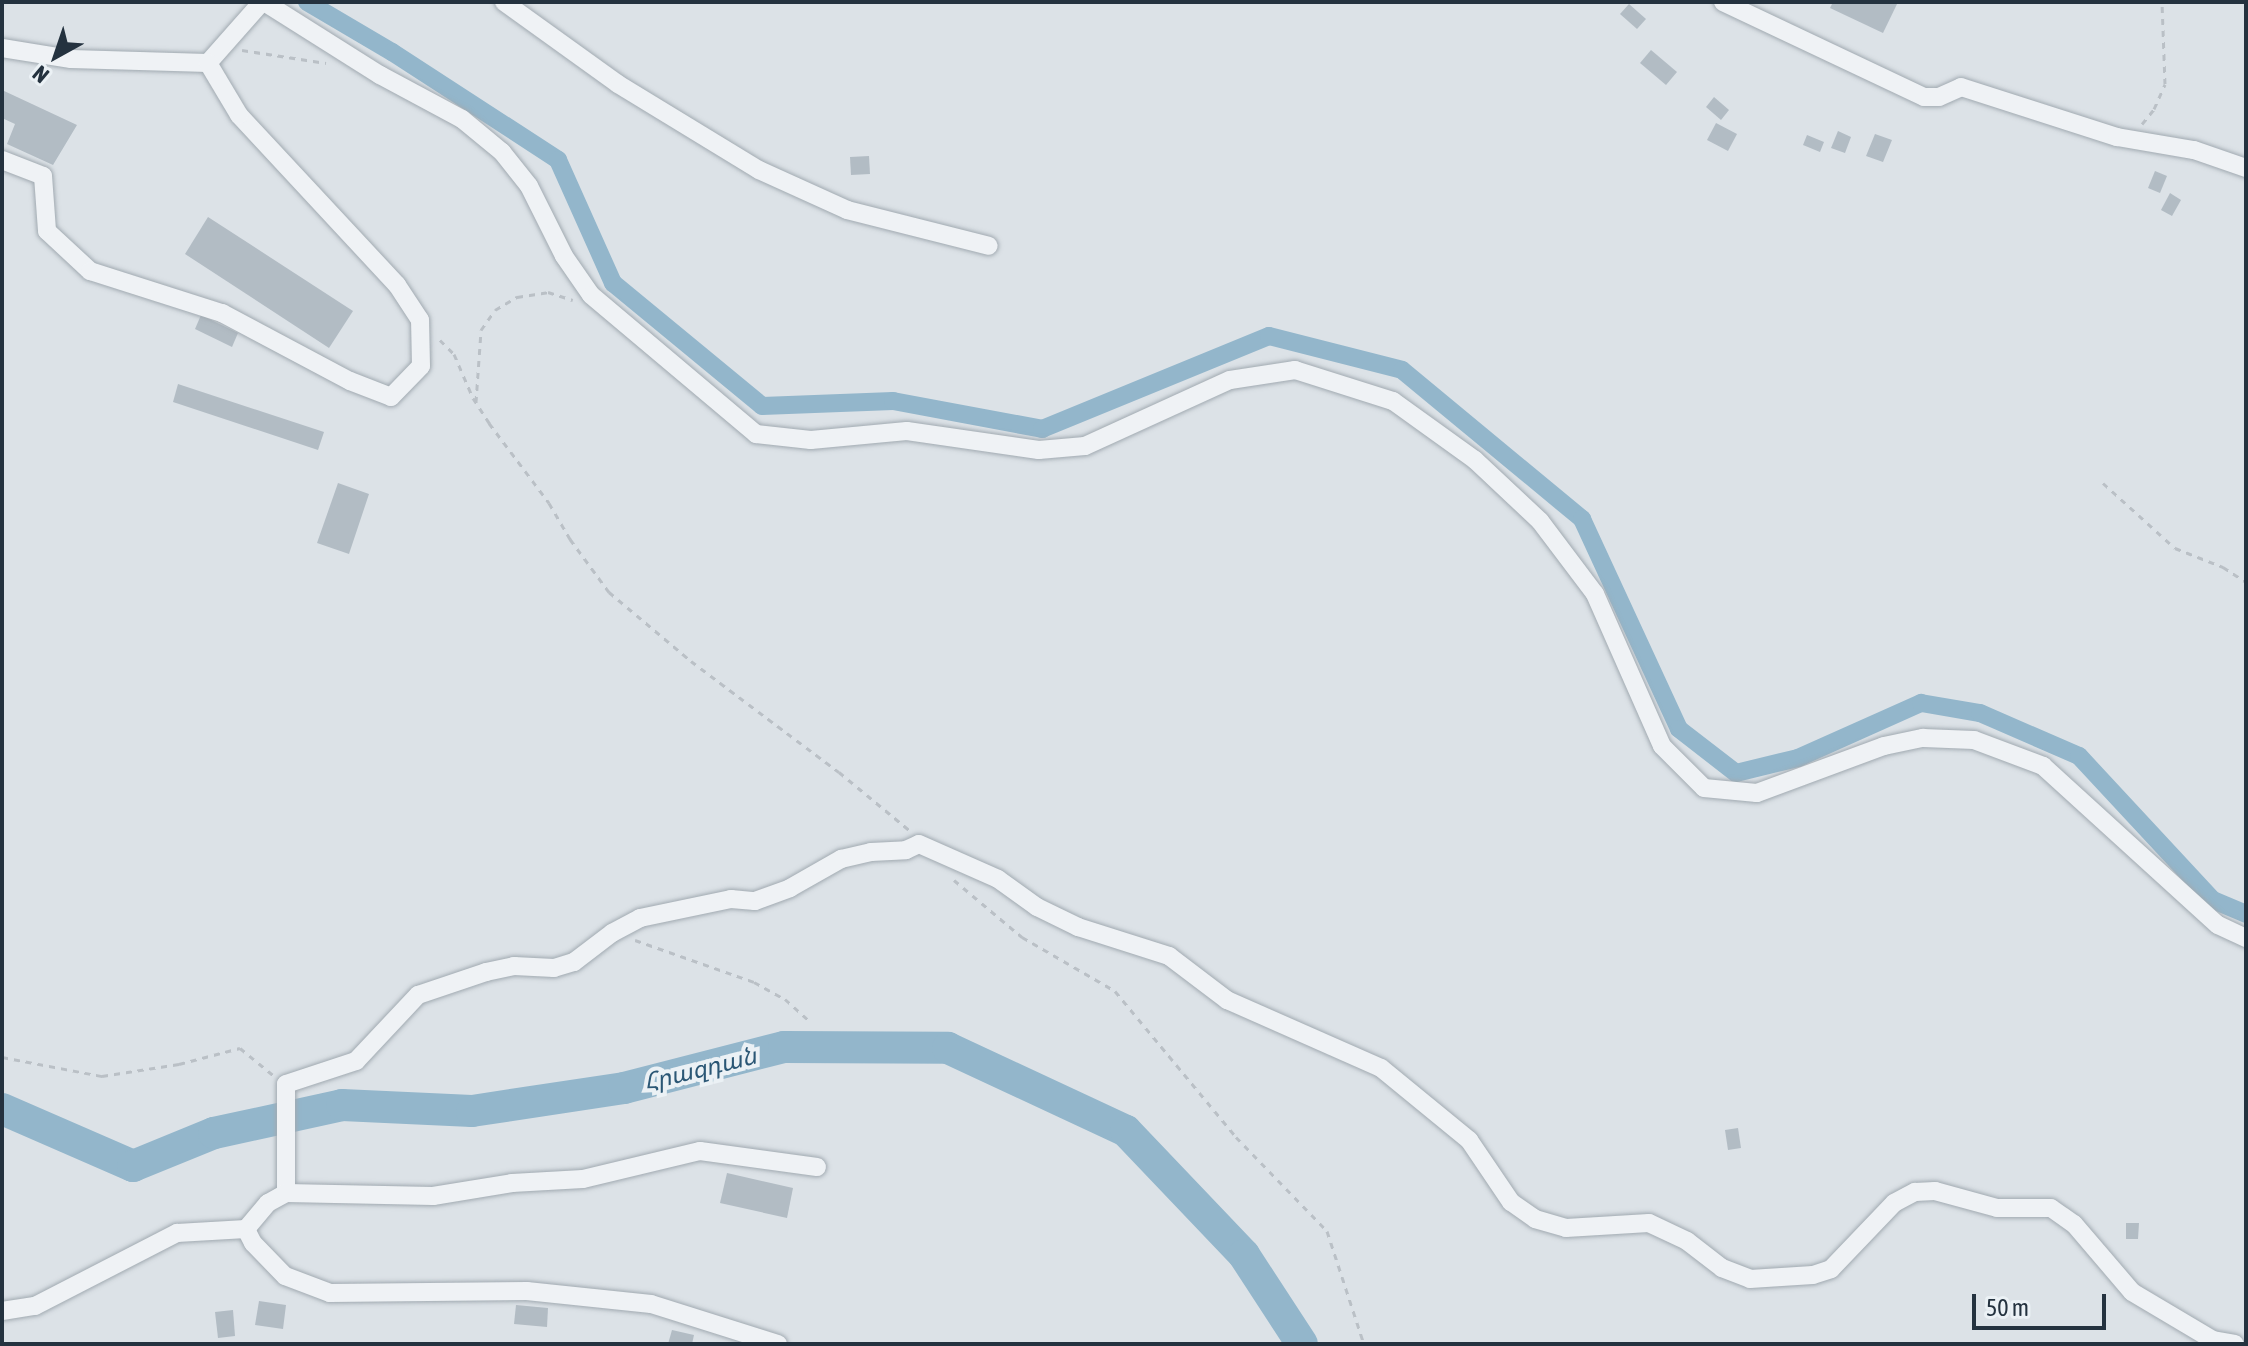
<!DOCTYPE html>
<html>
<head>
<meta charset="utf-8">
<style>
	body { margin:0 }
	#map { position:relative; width:2248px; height:1346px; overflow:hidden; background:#dce2e7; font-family:"Asap Condensed","Noto Sans Armenian",sans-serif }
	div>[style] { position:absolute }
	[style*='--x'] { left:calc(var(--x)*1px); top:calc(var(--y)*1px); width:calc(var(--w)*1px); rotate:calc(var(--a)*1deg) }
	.canal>* { height:18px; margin:-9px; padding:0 9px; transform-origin:9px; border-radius:9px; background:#93b6cb }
	.river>* { height:32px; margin:-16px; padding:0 16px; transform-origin:16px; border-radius:16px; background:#93b6cb }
	.building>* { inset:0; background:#b2bcc4 }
	.path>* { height:3px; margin-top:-1.5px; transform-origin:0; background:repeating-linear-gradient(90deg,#bac0c6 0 6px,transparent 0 12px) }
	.roads { filter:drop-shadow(0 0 2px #a1aab1) drop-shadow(0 0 2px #a1aab1) }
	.minor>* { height:18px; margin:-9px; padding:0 9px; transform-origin:9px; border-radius:9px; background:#eff2f5 }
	span { translate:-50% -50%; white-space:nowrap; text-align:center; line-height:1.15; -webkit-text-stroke:8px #ebf1f5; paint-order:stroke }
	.water-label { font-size:24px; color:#2b5775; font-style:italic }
	.frame { position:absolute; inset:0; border:4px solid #24323f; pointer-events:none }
	.north { position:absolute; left:16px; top:16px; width:80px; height:80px; -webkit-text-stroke:6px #ebf1f5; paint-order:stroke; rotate:220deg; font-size:22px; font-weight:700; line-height:32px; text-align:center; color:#24323f }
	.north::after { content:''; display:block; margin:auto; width:28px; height:36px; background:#24323f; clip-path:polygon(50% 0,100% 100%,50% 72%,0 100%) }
	.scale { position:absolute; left:1972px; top:1294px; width:134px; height:36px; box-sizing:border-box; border:4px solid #24323f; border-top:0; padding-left:10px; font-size:24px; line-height:28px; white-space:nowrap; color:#24323f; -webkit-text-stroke:6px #ebf1f5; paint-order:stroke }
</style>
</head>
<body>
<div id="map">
	<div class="canal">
		<div style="--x:307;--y:2;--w:99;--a:30.5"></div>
		<div style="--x:392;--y:52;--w:198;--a:33"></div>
		<div style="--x:558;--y:160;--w:135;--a:65.9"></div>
		<div style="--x:613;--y:283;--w:193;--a:39.5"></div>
		<div style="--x:762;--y:406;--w:131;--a:-2.2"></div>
		<div style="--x:893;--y:401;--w:152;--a:10.6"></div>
		<div style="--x:1042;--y:429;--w:245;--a:-22.3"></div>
		<div style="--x:1269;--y:336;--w:137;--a:14.3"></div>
		<div style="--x:1402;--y:370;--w:234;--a:39.6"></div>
		<div style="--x:1582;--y:519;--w:231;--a:65.2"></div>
		<div style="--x:1679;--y:729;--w:72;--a:37.7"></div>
		<div style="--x:1736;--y:773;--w:64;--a:-13.6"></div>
		<div style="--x:1798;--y:758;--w:135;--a:-24.1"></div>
		<div style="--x:1921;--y:703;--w:60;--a:9.6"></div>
		<div style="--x:1980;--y:713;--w:108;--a:23.5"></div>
		<div style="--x:2079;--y:756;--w:197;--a:47.1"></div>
		<div style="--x:2213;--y:900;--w:36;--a:23"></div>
	</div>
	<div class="river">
		<div style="--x:2;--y:1109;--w:143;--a:23.5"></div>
		<div style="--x:133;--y:1166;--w:87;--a:-22.2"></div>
		<div style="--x:214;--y:1133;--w:131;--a:-12.3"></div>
		<div style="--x:342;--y:1105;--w:130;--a:2.6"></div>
		<div style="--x:472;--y:1111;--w:154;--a:-8.6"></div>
		<div style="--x:624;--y:1088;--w:165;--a:-14.4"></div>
		<div style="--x:784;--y:1047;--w:164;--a:0.3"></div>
		<div style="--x:948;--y:1048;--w:196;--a:25"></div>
		<div style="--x:1126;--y:1131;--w:171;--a:46.4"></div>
		<div style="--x:1244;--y:1255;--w:106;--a:56.9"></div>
	</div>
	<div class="building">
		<div style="clip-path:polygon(1833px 2px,1898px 2px,1883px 33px,1830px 8px)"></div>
		<div style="clip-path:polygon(1629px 4px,1646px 19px,1637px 29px,1620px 14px)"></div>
		<div style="clip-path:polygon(1651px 50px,1677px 72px,1666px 85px,1640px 63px)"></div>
		<div style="clip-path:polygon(2px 90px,77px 125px,53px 165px,7px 144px,15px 124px,2px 118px)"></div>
		<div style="clip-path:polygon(1714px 97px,1729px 110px,1721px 120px,1706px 107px)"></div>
		<div style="clip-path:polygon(1716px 123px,1737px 134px,1728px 151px,1707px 140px)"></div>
		<div style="clip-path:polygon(1838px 131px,1851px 137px,1845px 153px,1831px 148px)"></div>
		<div style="clip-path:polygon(1875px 134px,1892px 140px,1883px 162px,1866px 156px)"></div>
		<div style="clip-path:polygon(1807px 135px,1824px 142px,1820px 152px,1803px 145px)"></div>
		<div style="clip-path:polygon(869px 156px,870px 174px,851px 175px,850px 157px)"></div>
		<div style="clip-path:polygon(2155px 171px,2167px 176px,2160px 193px,2148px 188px)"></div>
		<div style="clip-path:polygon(2170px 193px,2181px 200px,2172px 216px,2161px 210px)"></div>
		<div style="clip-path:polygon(208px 217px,353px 311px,329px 348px,185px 254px)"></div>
		<div style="clip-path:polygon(201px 315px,238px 333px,232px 347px,195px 329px)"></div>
		<div style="clip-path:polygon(178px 384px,324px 432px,318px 450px,173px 402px)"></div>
		<div style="clip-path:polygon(338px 483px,369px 494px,349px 554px,317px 543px)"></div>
		<div style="clip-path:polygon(1738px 1128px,1741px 1148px,1728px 1150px,1725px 1130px)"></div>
		<div style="clip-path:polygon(727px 1173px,793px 1188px,787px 1218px,720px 1203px)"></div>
		<div style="clip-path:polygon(2126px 1223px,2139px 1223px,2138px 1239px,2126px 1239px)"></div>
		<div style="clip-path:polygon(259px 1301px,286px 1305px,283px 1329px,255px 1325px)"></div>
		<div style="clip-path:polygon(516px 1305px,548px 1308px,547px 1327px,514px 1324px)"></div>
		<div style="clip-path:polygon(233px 1310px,235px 1336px,218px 1338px,215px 1312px)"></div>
		<div style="clip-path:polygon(672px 1330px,694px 1335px,692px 1344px,668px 1344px)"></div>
	</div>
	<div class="path">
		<div style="--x:242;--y:50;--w:85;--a:8.8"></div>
		<div style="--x:2142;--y:124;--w:19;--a:-51"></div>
		<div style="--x:2154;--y:109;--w:27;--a:-66"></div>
		<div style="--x:2165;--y:84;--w:82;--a:-92.1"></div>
		<div style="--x:440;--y:340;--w:20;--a:45"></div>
		<div style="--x:454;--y:354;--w:48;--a:66.6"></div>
		<div style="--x:473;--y:398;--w:30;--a:57"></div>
		<div style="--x:489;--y:423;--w:100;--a:53.1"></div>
		<div style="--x:549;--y:503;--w:42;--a:59.7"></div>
		<div style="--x:570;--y:539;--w:66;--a:53.7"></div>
		<div style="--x:609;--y:592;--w:107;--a:40.1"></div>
		<div style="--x:691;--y:661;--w:185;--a:36.9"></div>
		<div style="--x:839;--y:772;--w:91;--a:39.6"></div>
		<div style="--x:476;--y:402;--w:72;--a:-86"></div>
		<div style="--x:481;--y:330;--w:24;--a:-55"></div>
		<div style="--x:495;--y:310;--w:26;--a:-31"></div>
		<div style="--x:517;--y:297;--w:31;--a:-9"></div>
		<div style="--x:548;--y:292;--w:26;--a:18"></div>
		<div style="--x:2103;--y:483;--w:97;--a:42.1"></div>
		<div style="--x:2175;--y:548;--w:52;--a:21.6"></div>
		<div style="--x:2223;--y:567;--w:27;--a:33"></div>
		<div style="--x:954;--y:880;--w:89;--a:40"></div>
		<div style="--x:1022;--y:937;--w:108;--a:30.1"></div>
		<div style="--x:1115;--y:991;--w:190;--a:50.3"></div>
		<div style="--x:1236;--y:1137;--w:131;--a:45.9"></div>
		<div style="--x:1327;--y:1231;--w:119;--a:71.9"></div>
		<div style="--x:635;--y:940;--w:126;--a:19.4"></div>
		<div style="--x:754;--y:982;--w:35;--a:29"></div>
		<div style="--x:785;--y:999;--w:31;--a:42"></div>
		<div style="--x:2;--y:1057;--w:102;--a:10.8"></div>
		<div style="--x:102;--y:1076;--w:78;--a:-8.9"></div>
		<div style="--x:179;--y:1064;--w:63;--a:-14.7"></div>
		<div style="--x:240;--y:1048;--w:43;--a:39.3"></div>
	</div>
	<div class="roads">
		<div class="minor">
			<div style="--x:264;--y:2;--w:137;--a:32.2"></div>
			<div style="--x:380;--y:75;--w:93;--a:28.2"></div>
			<div style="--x:462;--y:119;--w:52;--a:39.5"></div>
			<div style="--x:502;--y:152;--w:43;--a:51.5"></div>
			<div style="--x:529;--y:186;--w:78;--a:63.4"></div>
			<div style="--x:564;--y:256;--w:47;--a:55.3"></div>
			<div style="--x:591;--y:295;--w:216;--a:40.1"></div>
			<div style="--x:756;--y:434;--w:55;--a:6.2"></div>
			<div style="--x:811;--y:440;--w:96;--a:-5.4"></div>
			<div style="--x:907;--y:431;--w:133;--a:8.2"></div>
			<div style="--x:1039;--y:450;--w:46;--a:-5"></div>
			<div style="--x:1085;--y:446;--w:159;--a:-24.5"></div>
			<div style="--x:1230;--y:380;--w:66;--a:-8.7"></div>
			<div style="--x:1295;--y:370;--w:103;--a:17.6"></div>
			<div style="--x:1393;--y:401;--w:101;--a:35.7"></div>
			<div style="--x:1475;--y:460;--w:89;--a:43.2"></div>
			<div style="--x:1540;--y:521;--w:91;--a:53"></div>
			<div style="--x:1595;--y:594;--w:166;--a:66.2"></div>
			<div style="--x:1662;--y:746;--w:59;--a:45"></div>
			<div style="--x:1704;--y:788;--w:53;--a:5.4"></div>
			<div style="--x:1757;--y:793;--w:135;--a:-20.3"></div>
			<div style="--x:1884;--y:746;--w:40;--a:-12"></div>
			<div style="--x:1923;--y:738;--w:51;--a:2.2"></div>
			<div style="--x:1974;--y:740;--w:74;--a:20.6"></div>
			<div style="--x:2043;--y:766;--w:236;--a:42.3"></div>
			<div style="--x:2218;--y:925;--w:31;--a:25"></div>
			<div style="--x:504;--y:2;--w:140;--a:35.7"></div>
			<div style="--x:618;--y:84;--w:165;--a:31.4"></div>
			<div style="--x:759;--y:170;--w:97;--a:24.4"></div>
			<div style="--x:847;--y:210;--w:146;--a:14.2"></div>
			<div style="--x:1723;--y:2;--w:222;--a:25.3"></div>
			<div style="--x:1924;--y:97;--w:15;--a:0"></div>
			<div style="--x:1939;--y:97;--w:24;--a:-24"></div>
			<div style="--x:1961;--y:87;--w:164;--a:17.8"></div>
			<div style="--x:2117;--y:137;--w:78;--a:9.6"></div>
			<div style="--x:2194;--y:150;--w:55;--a:19.1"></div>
			<div style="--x:2;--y:48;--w:70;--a:9.1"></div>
			<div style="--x:71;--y:59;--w:137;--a:1.7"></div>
			<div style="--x:208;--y:63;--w:81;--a:-48.5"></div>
			<div style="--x:2;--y:160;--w:44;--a:21.3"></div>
			<div style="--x:43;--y:176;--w:55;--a:85.8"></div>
			<div style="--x:47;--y:231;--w:59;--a:42.9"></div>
			<div style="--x:90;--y:271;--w:139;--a:17.7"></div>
			<div style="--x:222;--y:313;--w:145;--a:28"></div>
			<div style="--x:350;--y:381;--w:44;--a:21.3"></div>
			<div style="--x:391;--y:397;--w:43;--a:-45.9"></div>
			<div style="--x:421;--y:366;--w:46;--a:-91.2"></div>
			<div style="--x:420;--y:320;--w:42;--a:-123.3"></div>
			<div style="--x:397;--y:285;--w:232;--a:-132.9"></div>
			<div style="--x:239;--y:115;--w:61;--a:-120.8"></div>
			<div style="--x:286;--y:1193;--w:109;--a:-90"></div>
			<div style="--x:286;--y:1084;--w:74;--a:-18.2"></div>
			<div style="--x:356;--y:1061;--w:91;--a:-46.8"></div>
			<div style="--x:418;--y:995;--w:72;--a:-18.7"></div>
			<div style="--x:486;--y:972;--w:29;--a:-12"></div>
			<div style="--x:514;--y:966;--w:40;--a:2.9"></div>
			<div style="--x:554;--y:968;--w:21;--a:-17"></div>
			<div style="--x:574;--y:962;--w:48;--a:-37.3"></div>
			<div style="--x:612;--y:933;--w:32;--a:-28"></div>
			<div style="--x:640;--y:918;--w:93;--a:-11.8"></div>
			<div style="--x:731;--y:899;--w:24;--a:5"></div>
			<div style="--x:755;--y:901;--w:37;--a:-20"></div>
			<div style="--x:790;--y:888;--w:59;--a:-29.6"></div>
			<div style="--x:841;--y:859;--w:31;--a:-13"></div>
			<div style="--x:871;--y:852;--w:35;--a:-3"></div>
			<div style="--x:906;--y:850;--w:14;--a:-25"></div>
			<div style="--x:919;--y:844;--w:86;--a:23.9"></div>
			<div style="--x:998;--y:879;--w:48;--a:35.7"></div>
			<div style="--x:1037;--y:907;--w:46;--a:26"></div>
			<div style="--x:1078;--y:927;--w:96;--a:17.7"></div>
			<div style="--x:1169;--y:956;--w:73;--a:37.2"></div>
			<div style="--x:1227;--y:1000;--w:168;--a:23.8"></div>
			<div style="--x:1381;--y:1068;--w:114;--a:39.3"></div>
			<div style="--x:1469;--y:1140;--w:75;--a:55.9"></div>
			<div style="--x:1511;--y:1202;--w:29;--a:35"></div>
			<div style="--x:1535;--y:1219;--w:32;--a:16"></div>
			<div style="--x:1566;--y:1228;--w:83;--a:-3.4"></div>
			<div style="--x:1649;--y:1223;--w:42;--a:25.3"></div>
			<div style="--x:1687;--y:1241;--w:44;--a:37.6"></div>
			<div style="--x:1722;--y:1268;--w:30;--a:21"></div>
			<div style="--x:1750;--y:1279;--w:63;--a:-3.6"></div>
			<div style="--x:1813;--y:1275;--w:19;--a:-18"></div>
			<div style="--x:1831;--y:1269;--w:91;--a:-46.3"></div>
			<div style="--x:1894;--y:1203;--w:24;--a:-28"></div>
			<div style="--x:1915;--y:1192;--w:20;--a:-3"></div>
			<div style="--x:1935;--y:1191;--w:64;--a:15.3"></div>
			<div style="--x:1997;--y:1208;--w:54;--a:0"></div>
			<div style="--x:2051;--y:1208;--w:28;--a:35"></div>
			<div style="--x:2074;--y:1224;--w:89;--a:49.5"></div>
			<div style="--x:2132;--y:1292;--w:94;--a:30.7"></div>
			<div style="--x:2213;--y:1340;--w:22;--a:10"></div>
			<div style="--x:2;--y:1311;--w:33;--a:-9"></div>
			<div style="--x:35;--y:1306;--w:160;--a:-27.2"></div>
			<div style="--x:177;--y:1233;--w:69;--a:-3.3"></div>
			<div style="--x:778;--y:1344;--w:133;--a:-162.5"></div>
			<div style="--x:651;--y:1304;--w:125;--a:-174"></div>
			<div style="--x:527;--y:1291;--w:197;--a:179.4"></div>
			<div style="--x:330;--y:1293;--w:48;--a:-159.3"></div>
			<div style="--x:285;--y:1276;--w:46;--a:-134.1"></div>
			<div style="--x:253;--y:1243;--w:16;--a:-117"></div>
			<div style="--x:246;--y:1229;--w:34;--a:-50"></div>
			<div style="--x:268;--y:1203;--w:21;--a:-29"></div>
			<div style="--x:286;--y:1193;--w:147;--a:1.2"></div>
			<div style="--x:433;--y:1196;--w:80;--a:-9.3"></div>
			<div style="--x:512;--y:1183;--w:71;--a:-3.2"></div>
			<div style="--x:583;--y:1179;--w:120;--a:-13.5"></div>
			<div style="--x:700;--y:1151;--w:118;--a:7.8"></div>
		</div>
	</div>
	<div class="water-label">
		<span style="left:700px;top:1069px;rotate:-14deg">Հրազդան</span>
	</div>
	<div class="frame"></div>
	<div class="north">N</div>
	<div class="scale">50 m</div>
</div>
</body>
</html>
